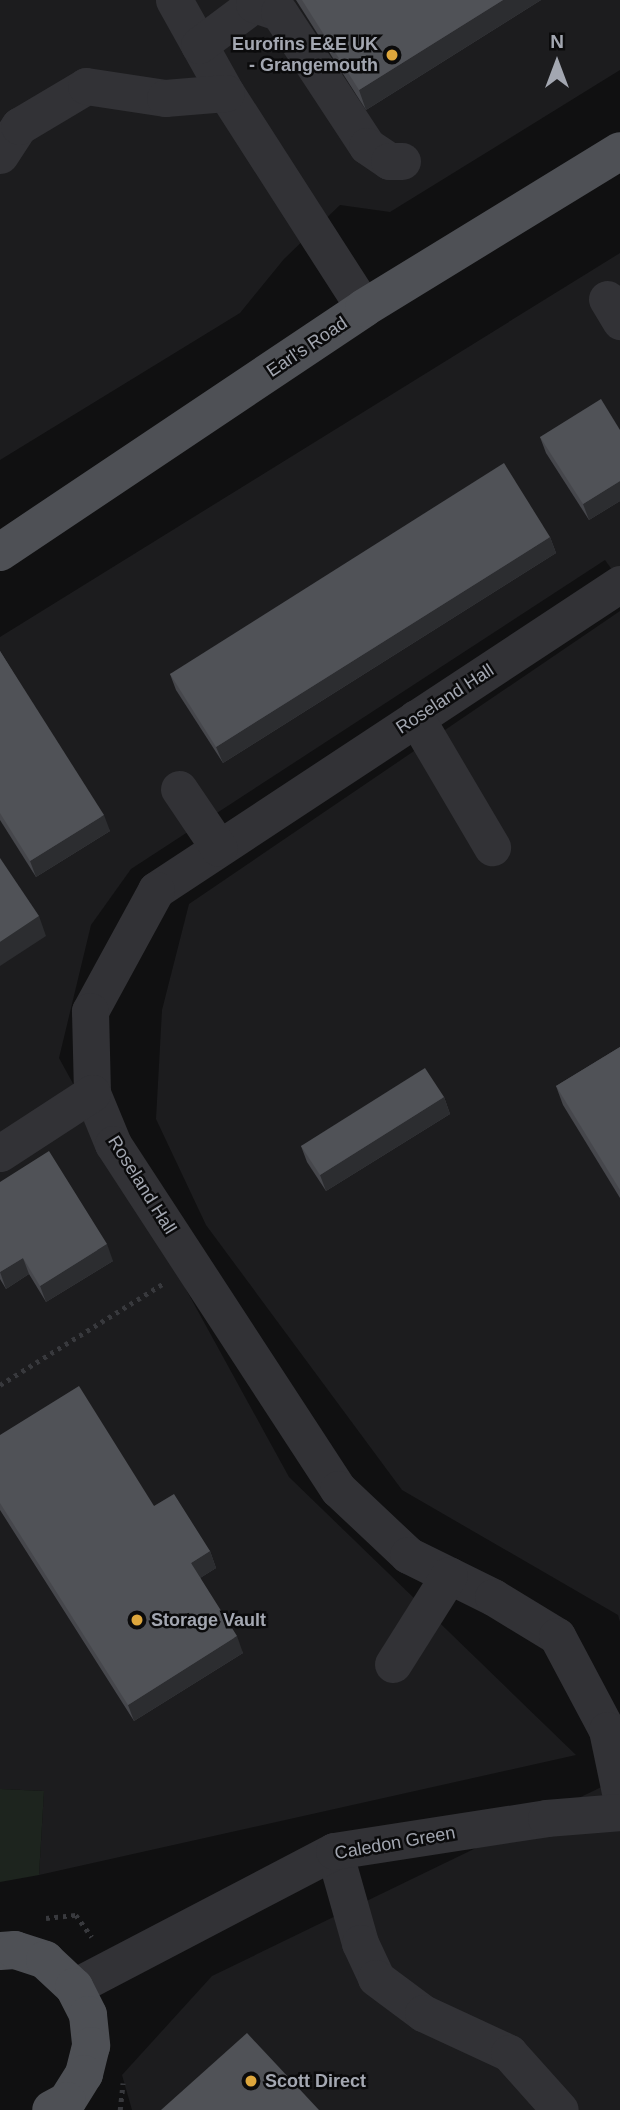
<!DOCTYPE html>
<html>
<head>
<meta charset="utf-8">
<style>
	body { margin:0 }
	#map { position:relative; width:620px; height:2110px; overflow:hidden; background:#101011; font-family:Arial,sans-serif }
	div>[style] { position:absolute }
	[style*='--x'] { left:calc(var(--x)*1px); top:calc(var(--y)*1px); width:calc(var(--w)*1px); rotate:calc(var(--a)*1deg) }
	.built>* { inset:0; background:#1c1c1e }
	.green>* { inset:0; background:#1d241e }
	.path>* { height:4.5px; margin-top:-2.25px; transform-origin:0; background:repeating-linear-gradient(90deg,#38393d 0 3.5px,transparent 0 8.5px) }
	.minor>* { height:37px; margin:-18.5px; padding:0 18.5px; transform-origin:18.5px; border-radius:18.5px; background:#323236 }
	.major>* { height:38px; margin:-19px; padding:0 19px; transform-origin:19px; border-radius:19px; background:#4e5055 }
	.wall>* { inset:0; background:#46474c }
	.shaded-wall>* { inset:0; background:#2c2d30 }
	.building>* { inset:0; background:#505257 }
	.dots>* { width:19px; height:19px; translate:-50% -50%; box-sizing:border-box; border:4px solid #0b0b0c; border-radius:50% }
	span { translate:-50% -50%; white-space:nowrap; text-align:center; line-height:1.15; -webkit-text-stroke:5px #0b0b0c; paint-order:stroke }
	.poi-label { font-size:18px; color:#a3a7b1; font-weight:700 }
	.right { translate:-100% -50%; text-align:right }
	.left { translate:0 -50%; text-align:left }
	.street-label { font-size:18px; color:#a3a7b1 }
	.north { position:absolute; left:522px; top:28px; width:70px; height:70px; -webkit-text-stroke:5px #0b0b0c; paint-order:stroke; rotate:0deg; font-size:19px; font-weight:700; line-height:28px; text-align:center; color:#a3a7b1 }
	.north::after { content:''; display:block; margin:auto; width:24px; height:32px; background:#a3a7b1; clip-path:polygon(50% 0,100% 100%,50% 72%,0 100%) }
</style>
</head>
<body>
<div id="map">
	<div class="built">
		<div style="clip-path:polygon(0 0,620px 0,620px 70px,390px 212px,340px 205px,284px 259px,240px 313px,0 460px)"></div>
		<div style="clip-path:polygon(620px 253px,620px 581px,605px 560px,131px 869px,91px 925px,59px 1058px,289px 1477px,576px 1755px,39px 1875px,44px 1791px,0 1789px,0 637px)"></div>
		<div style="clip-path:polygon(620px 611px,620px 1622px,618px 1615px,402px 1490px,206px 1225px,156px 1119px,162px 1010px,189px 904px)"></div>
		<div style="clip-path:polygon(620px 1778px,620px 2110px,132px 2110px,122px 2075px,212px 1976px)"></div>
	</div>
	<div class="green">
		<div style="clip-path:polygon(0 1789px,44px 1791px,39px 1875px,0 1882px)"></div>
	</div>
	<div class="path">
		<div style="--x:0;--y:1385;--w:191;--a:-31.9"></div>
		<div style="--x:46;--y:1918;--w:30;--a:-6"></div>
		<div style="--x:76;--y:1915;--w:27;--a:54"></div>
		<div style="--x:120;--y:2110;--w:27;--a:-84"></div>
	</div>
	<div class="minor">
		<div style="--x:174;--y:0;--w:107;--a:60.8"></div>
		<div style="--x:226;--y:93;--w:255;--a:57.3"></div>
		<div style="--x:199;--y:45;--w:69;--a:-36.7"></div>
		<div style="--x:254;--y:4;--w:26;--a:18"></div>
		<div style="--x:279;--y:12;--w:160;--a:56.7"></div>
		<div style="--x:367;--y:146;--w:27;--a:34"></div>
		<div style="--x:389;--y:161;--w:13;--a:0"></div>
		<div style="--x:0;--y:155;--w:35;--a:-57"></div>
		<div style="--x:19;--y:126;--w:78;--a:-30.8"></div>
		<div style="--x:86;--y:86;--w:80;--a:8.6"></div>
		<div style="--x:165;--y:98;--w:61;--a:-4.7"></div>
		<div style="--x:607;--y:299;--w:26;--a:59"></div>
		<div style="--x:620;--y:584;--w:556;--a:146.6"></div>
		<div style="--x:156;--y:890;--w:138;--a:118.6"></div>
		<div style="--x:90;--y:1011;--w:82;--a:88.6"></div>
		<div style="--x:92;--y:1093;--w:55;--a:67.6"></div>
		<div style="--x:113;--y:1144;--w:412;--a:56.9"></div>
		<div style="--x:338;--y:1489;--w:96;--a:43.3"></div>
		<div style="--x:408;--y:1555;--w:95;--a:26.3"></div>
		<div style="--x:493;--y:1597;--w:75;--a:31.4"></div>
		<div style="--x:557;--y:1636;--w:106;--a:62"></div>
		<div style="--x:607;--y:1730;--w:63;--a:78.2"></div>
		<div style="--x:416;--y:718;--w:150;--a:59.5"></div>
		<div style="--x:179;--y:789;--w:71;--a:55.9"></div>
		<div style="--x:0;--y:1153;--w:110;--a:-33.1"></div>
		<div style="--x:393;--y:1664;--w:105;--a:-57.8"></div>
		<div style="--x:334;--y:1851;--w:96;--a:74.2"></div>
		<div style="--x:360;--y:1943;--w:38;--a:65"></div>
		<div style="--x:376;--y:1978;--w:59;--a:36.7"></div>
		<div style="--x:423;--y:2013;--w:95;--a:24.9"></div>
		<div style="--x:509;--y:2053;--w:76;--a:48.2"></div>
		<div style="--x:74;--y:1987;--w:293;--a:-27.6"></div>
		<div style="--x:334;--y:1851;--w:215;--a:-8.8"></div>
		<div style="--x:546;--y:1818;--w:74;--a:-4.6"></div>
	</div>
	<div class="major">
		<div style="--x:0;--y:552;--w:438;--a:-33.8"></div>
		<div style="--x:364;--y:308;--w:300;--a:-31.5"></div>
		<div style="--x:0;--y:1951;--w:15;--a:-4"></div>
		<div style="--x:15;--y:1950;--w:32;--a:18"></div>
		<div style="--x:45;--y:1960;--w:40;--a:43"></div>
		<div style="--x:74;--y:1987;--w:31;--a:63"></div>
		<div style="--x:88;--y:2015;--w:31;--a:84"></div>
		<div style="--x:91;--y:2046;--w:29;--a:104"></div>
		<div style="--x:84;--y:2074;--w:32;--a:122"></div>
		<div style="--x:67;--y:2101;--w:18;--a:151"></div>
	</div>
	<div class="wall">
		<div style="clip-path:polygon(296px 0,541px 0,366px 110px)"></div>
		<div style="clip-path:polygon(620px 430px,620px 501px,589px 520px,546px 453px,540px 437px)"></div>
		<div style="clip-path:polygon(550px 537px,556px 553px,223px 763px,176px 690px,170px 674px)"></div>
		<div style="clip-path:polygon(0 651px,110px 831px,36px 877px,0 820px)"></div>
		<div style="clip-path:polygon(620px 1047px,620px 1198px,563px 1105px,556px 1086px)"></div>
		<div style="clip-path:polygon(444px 1097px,450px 1114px,326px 1191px,307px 1162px,301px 1146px)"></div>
		<div style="clip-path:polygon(0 1182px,113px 1261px,46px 1302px,29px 1274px,6px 1289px,0 1279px)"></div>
		<div style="clip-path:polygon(0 1435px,154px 1506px,210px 1551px,216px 1568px,200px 1578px,243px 1653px,134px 1721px,0 1510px)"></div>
	</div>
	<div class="shaded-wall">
		<div style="clip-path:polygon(503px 0,541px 0,366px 110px,359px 90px)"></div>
		<div style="clip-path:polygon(620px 481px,620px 501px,589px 520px,583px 504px)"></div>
		<div style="clip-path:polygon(550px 537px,556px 553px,223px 763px,216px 747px)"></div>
		<div style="clip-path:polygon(104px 815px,110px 831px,36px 877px,30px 861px)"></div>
		<div style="clip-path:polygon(39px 916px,46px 936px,0 966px,0 942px)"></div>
		<div style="clip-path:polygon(444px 1097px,450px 1114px,326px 1191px,320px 1175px)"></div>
		<div style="clip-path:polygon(107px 1244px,113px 1261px,46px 1302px,40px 1286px)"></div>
		<div style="clip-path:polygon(23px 1258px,29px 1274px,6px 1289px,0 1272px)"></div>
		<div style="clip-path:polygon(210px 1551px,216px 1568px,197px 1580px,191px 1563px)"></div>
		<div style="clip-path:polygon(237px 1636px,243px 1653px,134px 1721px,128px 1705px)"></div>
	</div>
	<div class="building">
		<div style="clip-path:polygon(302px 0,503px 0,359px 90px)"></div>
		<div style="clip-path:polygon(601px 399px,620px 430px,620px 481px,583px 504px,540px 437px)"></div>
		<div style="clip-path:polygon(504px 463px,550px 537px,216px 747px,170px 674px)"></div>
		<div style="clip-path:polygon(0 651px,104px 815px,30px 861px,0 813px)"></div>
		<div style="clip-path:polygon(0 858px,39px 916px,0 942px)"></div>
		<div style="clip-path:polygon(620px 1047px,620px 1190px,556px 1086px)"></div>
		<div style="clip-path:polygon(425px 1068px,444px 1097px,320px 1175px,301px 1146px)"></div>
		<div style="clip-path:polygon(49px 1151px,107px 1244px,40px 1286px,23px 1258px,0 1272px,0 1182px)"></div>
		<div style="clip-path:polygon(79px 1386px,154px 1506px,174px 1494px,210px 1551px,191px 1563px,237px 1636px,128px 1705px,0 1503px,0 1435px)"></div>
		<div style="clip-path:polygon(247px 2033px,319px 2110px,161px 2110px)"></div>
	</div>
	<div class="dots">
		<div style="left:392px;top:55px;background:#dda63c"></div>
		<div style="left:137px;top:1620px;background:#dda63c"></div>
		<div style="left:251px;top:2081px;background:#dda63c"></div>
	</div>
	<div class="poi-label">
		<span class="right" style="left:378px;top:55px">Eurofins E&amp;E UK<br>- Grangemouth</span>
		<span class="left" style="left:151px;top:1620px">Storage Vault</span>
		<span class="left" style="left:265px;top:2081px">Scott Direct</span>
	</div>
	<div class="street-label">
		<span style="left:307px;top:347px;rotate:-34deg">Earl's Road</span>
		<span style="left:445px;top:699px;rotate:-33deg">Roseland Hall</span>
		<span style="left:142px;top:1185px;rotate:58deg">Roseland Hall</span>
		<span style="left:395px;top:1843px;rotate:-10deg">Caledon Green</span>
	</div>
	<div class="north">N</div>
</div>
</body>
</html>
